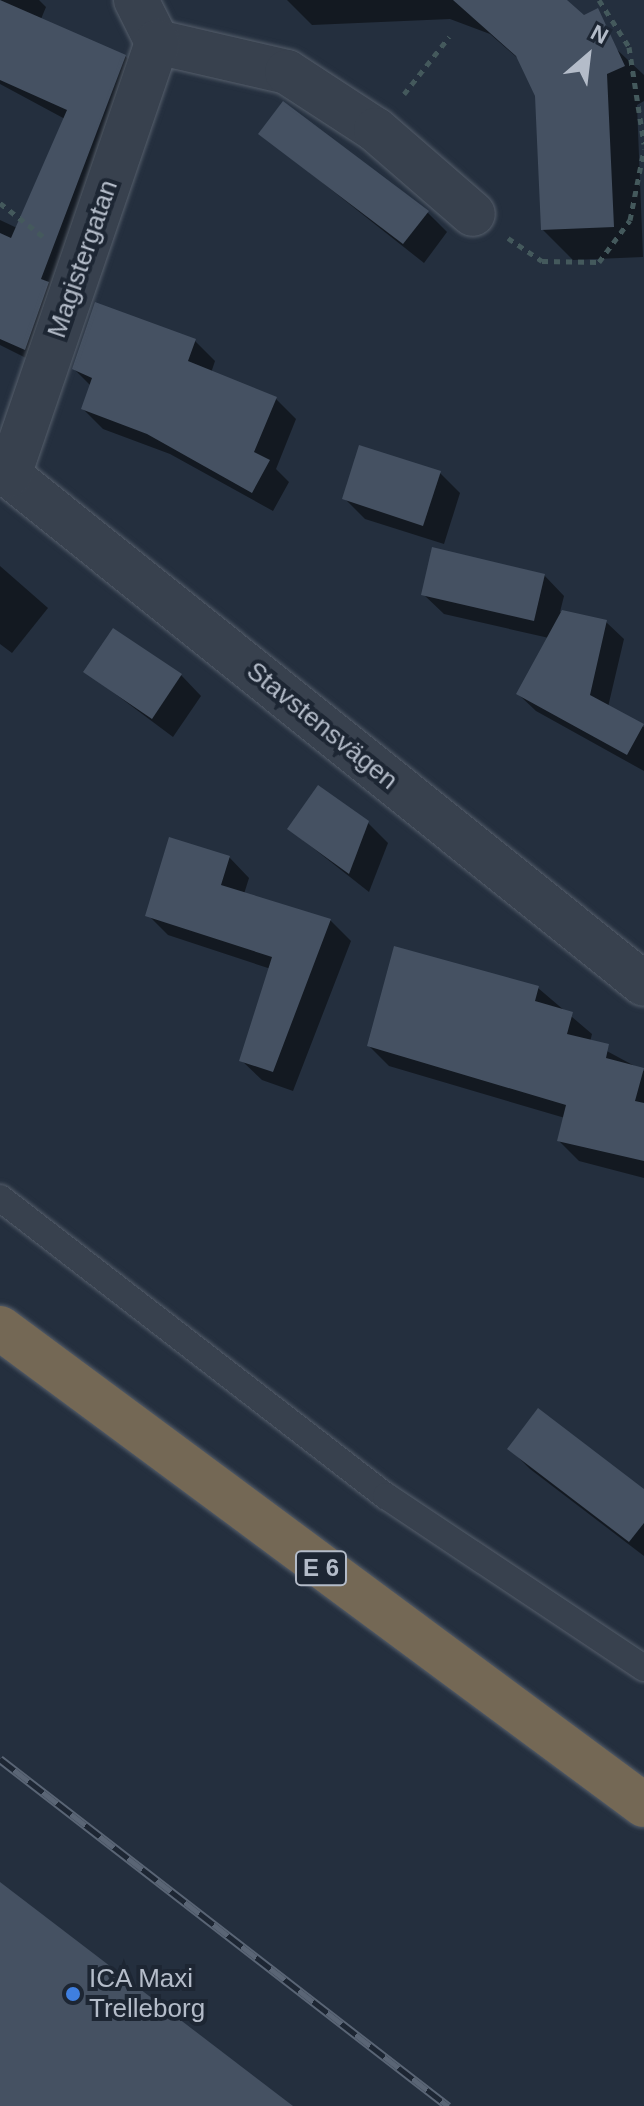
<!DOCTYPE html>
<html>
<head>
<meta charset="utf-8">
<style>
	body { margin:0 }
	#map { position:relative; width:644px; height:2106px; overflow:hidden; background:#242f3e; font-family:Helvetica,sans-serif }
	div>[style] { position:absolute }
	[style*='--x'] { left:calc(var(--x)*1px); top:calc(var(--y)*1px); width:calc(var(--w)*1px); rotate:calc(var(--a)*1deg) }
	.shadow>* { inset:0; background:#0007 }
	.building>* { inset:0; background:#455162 }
	.path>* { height:5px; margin-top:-2.5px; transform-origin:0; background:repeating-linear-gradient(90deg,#44595c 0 6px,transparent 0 12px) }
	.roads { filter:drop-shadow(0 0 2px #565f6c) drop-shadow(0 0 2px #565f6c) }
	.lane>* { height:26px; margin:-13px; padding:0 13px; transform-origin:13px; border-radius:13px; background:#38414e }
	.street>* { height:44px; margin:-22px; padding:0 22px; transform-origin:22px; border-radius:22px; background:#38414e }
	.highway>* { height:44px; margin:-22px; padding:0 22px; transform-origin:22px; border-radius:22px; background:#746855 }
	.rail>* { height:9px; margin-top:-4.5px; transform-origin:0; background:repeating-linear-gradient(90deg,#1d2633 0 18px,#5a6575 0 36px); box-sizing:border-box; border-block:2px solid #5a6575 }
	.dots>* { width:22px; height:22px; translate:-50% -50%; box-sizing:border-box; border:4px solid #1d2633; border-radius:50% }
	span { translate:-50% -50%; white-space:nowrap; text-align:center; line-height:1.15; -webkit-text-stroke:8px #1d2633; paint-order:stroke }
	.shield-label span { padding:2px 6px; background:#1d2633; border:2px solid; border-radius:6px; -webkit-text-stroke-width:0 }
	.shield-label { font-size:24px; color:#b4bcc9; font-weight:700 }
	.street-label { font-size:26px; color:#b4bcc9 }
	.poi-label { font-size:26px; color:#b4bcc9 }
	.left { translate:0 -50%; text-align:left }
	.north { position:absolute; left:548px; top:16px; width:80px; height:80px; -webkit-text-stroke:6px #1d2633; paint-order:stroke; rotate:28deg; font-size:22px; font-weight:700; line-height:32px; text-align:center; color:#b4bcc9 }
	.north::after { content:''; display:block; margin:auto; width:28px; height:36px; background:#b4bcc9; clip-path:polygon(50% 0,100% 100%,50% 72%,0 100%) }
</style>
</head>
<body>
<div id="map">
	<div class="shadow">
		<div style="clip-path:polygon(0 0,39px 0,46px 7px,41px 19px,125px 56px,145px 76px,46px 368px,0 345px,0 220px,17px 228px,65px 119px,0 84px)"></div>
		<div style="clip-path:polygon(287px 0,564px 0,644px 75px,644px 101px,637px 105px,643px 257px,573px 260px,543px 230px,537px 95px,521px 61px,490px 34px,450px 19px,312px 25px)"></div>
		<div style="clip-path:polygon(261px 134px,427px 212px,447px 232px,424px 263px)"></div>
		<div style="clip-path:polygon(195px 341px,215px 361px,211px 373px,276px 399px,296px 419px,276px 469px,289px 482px,273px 511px,170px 454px,103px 429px,83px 409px,91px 386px,74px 369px)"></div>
		<div style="clip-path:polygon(440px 473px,460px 493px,444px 544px,365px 519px,344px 498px)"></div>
		<div style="clip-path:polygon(0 566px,48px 608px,12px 653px,0 644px)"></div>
		<div style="clip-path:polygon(544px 575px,564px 596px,560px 612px,606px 622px,624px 639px,608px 707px,644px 727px,644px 771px,536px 711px,518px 694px,549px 638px,444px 614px,423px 594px)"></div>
		<div style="clip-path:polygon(86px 672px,181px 675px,201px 696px,173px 737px)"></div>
		<div style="clip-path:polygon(368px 823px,388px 843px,369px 892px,289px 829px)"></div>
		<div style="clip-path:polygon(229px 857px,249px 878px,244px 894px,330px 920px,351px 941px,293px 1091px,262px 1080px,241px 1060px,271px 969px,168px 935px,148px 915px)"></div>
		<div style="clip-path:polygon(538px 988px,592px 1034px,590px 1042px,644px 1071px,644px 1178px,579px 1161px,559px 1141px,565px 1118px,389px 1066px,369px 1046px)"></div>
		<div style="clip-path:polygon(510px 1449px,644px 1492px,644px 1556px,530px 1469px)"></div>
	</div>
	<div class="building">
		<div style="clip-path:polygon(0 0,126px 55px,41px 279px,49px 282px,25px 350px,0 339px,0 233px,11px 238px,67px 110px,0 80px)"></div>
		<div style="clip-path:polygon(453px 0,567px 0,584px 15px,598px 8px,625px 66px,607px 74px,614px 227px,541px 230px,535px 96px,516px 56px)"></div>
		<div style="clip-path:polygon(283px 101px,429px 211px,403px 244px,258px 134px)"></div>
		<div style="clip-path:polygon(95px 302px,196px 339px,188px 361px,277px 397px,254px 452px,270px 460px,252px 493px,147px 434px,81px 409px,92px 378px,72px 369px)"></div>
		<div style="clip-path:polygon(359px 445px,441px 471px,423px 526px,342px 499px)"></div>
		<div style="clip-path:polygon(432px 547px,545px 574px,534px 621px,421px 595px)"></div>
		<div style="clip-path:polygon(562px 610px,607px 620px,590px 695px,644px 724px,627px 755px,516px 694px)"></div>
		<div style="clip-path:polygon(113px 628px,182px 674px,152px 719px,83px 672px)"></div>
		<div style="clip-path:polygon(318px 785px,369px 821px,349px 874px,287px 829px)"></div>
		<div style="clip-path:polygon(169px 837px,230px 856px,221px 885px,331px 919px,273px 1072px,239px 1061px,272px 957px,145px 916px)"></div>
		<div style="clip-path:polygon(394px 946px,539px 986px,535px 1001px,573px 1012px,567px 1034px,609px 1044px,606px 1058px,644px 1068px,635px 1101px,644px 1103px,644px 1161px,557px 1141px,566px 1105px,367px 1046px)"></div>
		<div style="clip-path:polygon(538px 1408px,644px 1489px,644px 1523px,629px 1542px,507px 1449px)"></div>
		<div style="clip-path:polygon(0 1882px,293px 2106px,0 2106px)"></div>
	</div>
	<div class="path">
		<div style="--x:599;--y:0;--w:56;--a:57.4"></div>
		<div style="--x:629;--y:47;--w:98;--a:81.2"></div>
		<div style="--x:404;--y:94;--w:73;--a:-51.7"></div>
		<div style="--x:0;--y:203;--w:57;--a:37.9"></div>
		<div style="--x:508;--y:238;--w:41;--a:34.1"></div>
		<div style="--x:542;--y:261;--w:57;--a:1"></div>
		<div style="--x:599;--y:262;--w:52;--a:-53.6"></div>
		<div style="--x:630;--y:220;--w:72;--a:-78.8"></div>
	</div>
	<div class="roads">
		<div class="lane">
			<div style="--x:0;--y:1198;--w:488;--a:37.7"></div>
			<div style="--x:386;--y:1496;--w:310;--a:33.7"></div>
		</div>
		<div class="street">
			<div style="--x:136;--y:0;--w:47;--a:63.4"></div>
			<div style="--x:157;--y:42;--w:133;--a:13"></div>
			<div style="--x:287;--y:72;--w:106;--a:33.1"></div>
			<div style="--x:376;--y:130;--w:128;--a:40.9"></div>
			<div style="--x:0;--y:468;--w:825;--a:38.7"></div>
			<div style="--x:9;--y:475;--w:458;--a:-71.1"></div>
		</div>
		<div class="highway">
			<div style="--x:0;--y:1328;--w:801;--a:36.53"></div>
		</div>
	</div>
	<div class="rail">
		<div style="--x:0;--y:1759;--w:567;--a:37.76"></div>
	</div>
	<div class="dots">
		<div style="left:73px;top:1994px;background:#3f7fe0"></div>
	</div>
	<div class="shield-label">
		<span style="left:321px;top:1568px">E 6</span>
	</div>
	<div class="street-label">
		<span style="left:83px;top:259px;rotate:-71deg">Magistergatan</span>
		<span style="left:322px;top:726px;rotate:39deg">Stavstensvägen</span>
	</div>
	<div class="poi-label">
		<span class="left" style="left:89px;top:1994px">ICA Maxi<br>Trelleborg</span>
	</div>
	<div class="north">N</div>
</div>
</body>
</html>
